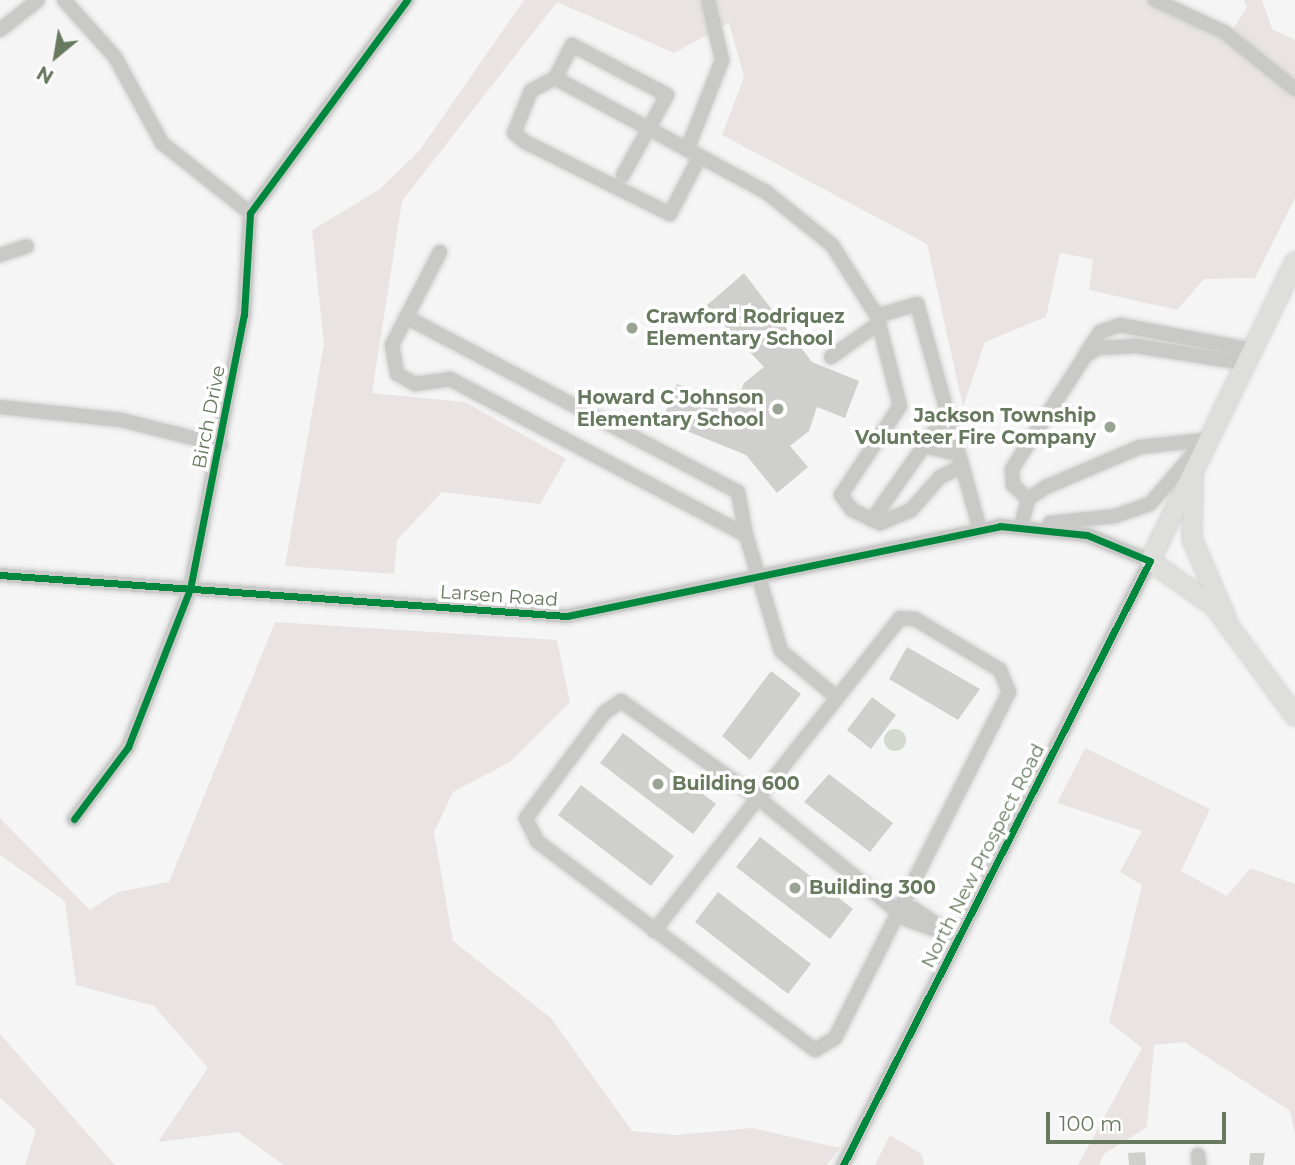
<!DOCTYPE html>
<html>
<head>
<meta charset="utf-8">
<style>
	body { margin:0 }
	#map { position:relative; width:1295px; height:1165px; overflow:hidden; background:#f6f5f6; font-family:Montserrat,sans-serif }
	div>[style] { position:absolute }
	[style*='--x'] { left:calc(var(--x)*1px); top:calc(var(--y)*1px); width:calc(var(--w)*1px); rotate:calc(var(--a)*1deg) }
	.green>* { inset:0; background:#e9e3e4 }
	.water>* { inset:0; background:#d4d8ce }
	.round { border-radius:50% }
	.building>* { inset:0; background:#cfd0ce }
	.roads { filter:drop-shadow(0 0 2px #d1d2d1) drop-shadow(0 0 2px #d1d2d1) }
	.minor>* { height:14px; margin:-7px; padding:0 7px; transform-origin:7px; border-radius:7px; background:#c9cac8 }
	.major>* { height:18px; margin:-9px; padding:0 9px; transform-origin:9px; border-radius:9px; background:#dedfdd }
	.cycleway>* { height:7px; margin:-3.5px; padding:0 3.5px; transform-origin:3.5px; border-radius:3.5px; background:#00873e }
	.dots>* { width:19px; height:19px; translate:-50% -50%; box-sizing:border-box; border:4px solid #fff; border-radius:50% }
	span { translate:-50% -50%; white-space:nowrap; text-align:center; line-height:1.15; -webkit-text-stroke:7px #fff; paint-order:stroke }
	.poi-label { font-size:19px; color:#67795e; font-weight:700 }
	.left { translate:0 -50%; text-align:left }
	.right { translate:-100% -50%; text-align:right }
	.street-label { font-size:19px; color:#67795e }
	.north { position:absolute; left:21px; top:21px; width:70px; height:70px; -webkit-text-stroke:5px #fff; paint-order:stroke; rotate:210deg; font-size:19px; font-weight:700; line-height:28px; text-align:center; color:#67795e }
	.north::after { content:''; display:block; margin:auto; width:24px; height:32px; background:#67795e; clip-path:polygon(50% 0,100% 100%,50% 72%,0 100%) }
	.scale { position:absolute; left:1046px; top:1112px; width:180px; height:32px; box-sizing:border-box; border:4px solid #67795e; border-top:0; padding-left:9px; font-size:21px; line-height:24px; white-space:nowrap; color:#67795e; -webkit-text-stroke:5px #fff; paint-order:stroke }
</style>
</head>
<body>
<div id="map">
	<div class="green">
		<div style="clip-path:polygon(524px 0,1173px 0,1233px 29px,1247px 7px,1244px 0,1262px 0,1272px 29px,1295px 40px,1295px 198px,1255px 278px,1204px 279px,1177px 310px,1089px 290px,1093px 259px,1060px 253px,1046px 317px,985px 342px,963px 407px,927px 244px,722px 135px,744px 77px,729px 23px,674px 53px,557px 2px,402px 201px,372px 393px,465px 402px,566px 459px,540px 504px,442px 492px,397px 540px,394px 574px,285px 566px,324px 344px,312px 230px,380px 189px,419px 151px)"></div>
		<div style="clip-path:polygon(275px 622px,557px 640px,570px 702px,510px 762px,453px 792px,434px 832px,453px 941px,551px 1018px,632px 1131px,676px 1135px,752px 1128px,840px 1148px,827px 1165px,284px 1165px,238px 1132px,158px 1142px,208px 1068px,154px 1006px,76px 985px,65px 901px,0 855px,0 818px,90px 910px,118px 892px,169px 882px)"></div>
		<div style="clip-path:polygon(1085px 748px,1210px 809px,1181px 871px,1227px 896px,1250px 868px,1295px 884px,1295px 1135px,1290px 1111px,1184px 1042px,1154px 1045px,1147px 1127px,1104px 1154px,1099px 1165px,1078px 1165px,1142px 1048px,1109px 1022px,1142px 885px,1120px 872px,1142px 831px,1057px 803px)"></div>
		<div style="clip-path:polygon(0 1034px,115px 1165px,25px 1165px,36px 1130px,0 1098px)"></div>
		<div style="clip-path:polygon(890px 1135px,922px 1154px,924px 1165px,875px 1165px)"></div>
	</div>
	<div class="water">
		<div class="round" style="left:884px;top:729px;width:22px;height:22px"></div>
	</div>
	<div class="building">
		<div style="clip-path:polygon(744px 273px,812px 362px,859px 381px,845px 418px,817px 407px,809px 431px,790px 446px,808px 467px,777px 493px,746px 455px,662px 421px,677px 384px,735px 407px,744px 383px,764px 367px,706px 306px)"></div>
		<div style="clip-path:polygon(907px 647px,980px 689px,958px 720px,889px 679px)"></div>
		<div style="clip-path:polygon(771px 671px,801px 694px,750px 760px,722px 736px)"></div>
		<div style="clip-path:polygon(872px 697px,896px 715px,871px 749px,847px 730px)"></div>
		<div style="clip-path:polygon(623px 733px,716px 804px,693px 834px,600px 763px)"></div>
		<div style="clip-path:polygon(829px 774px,893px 823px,870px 852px,804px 802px)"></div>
		<div style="clip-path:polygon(581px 785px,674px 856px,651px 886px,558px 815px)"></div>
		<div style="clip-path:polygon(760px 837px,853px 909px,830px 939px,736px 867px)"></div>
		<div style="clip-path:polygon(718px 892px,811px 964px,788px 994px,695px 922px)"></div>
		<div style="clip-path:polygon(1145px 1152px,1146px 1165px,1129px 1165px,1128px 1153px)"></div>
		<div style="clip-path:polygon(1250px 1153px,1265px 1153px,1263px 1165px,1249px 1165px)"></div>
	</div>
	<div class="roads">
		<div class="minor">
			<div style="--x:64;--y:0;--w:76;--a:48.2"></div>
			<div style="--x:115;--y:57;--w:98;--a:61.3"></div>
			<div style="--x:162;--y:143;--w:112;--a:38.5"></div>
			<div style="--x:1155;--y:0;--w:76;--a:24.9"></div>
			<div style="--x:1224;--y:32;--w:91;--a:38.8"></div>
			<div style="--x:0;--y:30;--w:48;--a:-38.3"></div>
			<div style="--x:555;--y:78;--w:240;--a:28.4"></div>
			<div style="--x:766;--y:192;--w:85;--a:38.8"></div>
			<div style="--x:832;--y:245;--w:84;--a:57.6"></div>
			<div style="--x:687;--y:150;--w:97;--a:-68.7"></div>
			<div style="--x:722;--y:60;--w:62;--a:-103.1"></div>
			<div style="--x:623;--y:175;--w:91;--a:-61.2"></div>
			<div style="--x:667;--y:95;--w:107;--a:-152.2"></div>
			<div style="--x:572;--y:45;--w:37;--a:117"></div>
			<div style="--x:555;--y:78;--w:27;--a:152"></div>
			<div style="--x:531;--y:91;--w:45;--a:112"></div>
			<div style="--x:514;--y:133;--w:14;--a:39"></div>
			<div style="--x:525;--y:142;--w:162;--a:26.4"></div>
			<div style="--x:670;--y:214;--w:65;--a:-62.7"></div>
			<div style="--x:440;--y:252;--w:105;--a:117.3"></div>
			<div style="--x:392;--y:345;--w:29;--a:80"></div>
			<div style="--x:397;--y:374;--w:21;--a:29"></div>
			<div style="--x:415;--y:384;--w:35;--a:-8"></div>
			<div style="--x:450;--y:379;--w:335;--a:27.8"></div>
			<div style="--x:746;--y:535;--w:121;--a:73.2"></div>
			<div style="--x:781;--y:651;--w:70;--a:39.8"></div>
			<div style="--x:0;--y:255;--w:28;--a:-18"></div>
			<div style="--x:406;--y:317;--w:375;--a:27.8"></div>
			<div style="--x:738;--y:492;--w:44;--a:79.5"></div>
			<div style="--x:1085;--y:355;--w:27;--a:-57"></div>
			<div style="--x:1100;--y:332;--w:21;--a:-19"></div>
			<div style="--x:1120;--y:325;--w:134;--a:10.7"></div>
			<div style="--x:831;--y:357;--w:59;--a:-35.3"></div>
			<div style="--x:0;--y:407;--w:122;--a:6.1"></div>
			<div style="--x:121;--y:420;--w:103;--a:14"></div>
			<div style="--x:924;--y:446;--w:35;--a:13"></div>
			<div style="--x:962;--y:466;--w:25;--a:153"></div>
			<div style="--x:940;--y:477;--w:44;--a:131.3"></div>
			<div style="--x:911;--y:510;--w:34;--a:157"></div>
			<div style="--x:880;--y:523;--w:31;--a:-155"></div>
			<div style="--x:852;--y:510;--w:19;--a:-126"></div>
			<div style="--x:841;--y:495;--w:107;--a:-56.5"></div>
			<div style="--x:900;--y:406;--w:93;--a:-104.3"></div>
			<div style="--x:877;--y:316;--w:42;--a:-16.7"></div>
			<div style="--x:917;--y:304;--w:234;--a:74.4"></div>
			<div style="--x:1028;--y:499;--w:21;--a:-137"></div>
			<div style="--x:1013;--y:485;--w:16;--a:-94"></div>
			<div style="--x:1012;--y:469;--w:135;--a:-57.1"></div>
			<div style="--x:1085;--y:356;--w:15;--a:-32"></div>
			<div style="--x:1098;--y:348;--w:38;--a:-3"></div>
			<div style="--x:1136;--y:346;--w:110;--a:8.9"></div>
			<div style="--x:872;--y:520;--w:126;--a:-55"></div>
			<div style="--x:1050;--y:523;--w:65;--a:-6.1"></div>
			<div style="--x:1115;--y:516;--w:37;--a:-19"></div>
			<div style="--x:1150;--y:504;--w:77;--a:-49.2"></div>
			<div style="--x:1021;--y:526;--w:28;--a:-75"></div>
			<div style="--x:1028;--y:499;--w:22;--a:-34"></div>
			<div style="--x:1046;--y:487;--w:102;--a:-23.1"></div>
			<div style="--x:1140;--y:447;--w:63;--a:-6.3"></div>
			<div style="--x:0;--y:575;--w:568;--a:4.14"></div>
			<div style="--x:567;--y:616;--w:442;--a:-11.7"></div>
			<div style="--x:1000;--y:526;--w:87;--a:5.9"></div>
			<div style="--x:1087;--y:535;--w:68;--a:22.4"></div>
			<div style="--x:1150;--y:561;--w:678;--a:116.94"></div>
			<div style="--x:900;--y:618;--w:15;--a:4"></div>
			<div style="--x:915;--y:619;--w:99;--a:31"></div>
			<div style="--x:1000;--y:670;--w:24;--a:68"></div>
			<div style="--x:1009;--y:692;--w:387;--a:116.7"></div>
			<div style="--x:835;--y:1038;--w:23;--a:149"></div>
			<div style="--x:815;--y:1050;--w:348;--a:-143.1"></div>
			<div style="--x:537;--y:841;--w:25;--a:-116"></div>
			<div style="--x:526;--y:818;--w:131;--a:-53.4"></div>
			<div style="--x:604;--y:713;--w:21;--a:-35"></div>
			<div style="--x:621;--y:701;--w:168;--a:35.3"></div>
			<div style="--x:758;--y:798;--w:229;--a:-51.7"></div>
			<div style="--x:74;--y:819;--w:90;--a:-53.1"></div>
			<div style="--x:128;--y:747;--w:170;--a:-68.6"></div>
			<div style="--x:190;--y:589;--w:279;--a:-78.9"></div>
			<div style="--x:244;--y:315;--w:102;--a:-86.6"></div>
			<div style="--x:250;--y:213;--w:265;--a:-53.6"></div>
			<div style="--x:900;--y:908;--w:14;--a:4"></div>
			<div style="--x:914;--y:909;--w:50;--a:33.7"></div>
			<div style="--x:654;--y:931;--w:169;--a:-52"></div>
			<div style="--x:758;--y:798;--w:193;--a:39.1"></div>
			<div style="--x:908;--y:920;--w:53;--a:19.8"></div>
			<div style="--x:1198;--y:1155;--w:10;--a:84"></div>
		</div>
		<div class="major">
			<div style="--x:1295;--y:262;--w:332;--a:115.9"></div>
			<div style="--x:1150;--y:561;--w:78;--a:35.1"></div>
			<div style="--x:1214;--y:606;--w:137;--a:53.6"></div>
			<div style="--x:1193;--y:479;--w:60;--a:91"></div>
			<div style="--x:1192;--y:539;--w:86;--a:66.7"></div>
		</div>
	</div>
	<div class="cycleway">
		<div style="--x:0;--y:575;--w:568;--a:4.14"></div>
		<div style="--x:567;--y:616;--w:442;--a:-11.7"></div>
		<div style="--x:1000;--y:526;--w:87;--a:5.9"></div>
		<div style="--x:1087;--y:535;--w:68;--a:22.4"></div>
		<div style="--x:1150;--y:561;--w:678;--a:116.94"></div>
		<div style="--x:74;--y:819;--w:90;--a:-53.1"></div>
		<div style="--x:128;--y:747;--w:170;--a:-68.6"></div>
		<div style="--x:190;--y:589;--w:279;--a:-78.9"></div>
		<div style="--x:244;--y:315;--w:102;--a:-86.6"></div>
		<div style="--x:250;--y:213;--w:265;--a:-53.6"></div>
	</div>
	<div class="dots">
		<div style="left:632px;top:328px;background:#99a493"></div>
		<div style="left:778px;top:409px;background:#99a493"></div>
		<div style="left:1110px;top:427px;background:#99a493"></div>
		<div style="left:658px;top:784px;background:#99a493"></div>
		<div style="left:795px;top:888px;background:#99a493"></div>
	</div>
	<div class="poi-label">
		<span class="left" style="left:646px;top:328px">Crawford Rodriquez<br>Elementary School</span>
		<span class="right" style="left:764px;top:409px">Howard C Johnson<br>Elementary School</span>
		<span class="right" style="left:1096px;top:427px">Jackson Township<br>Volunteer Fire Company</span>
		<span class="left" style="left:672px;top:784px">Building 600</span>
		<span class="left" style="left:809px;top:888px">Building 300</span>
	</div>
	<div class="street-label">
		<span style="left:209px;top:417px;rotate:-79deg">Birch Drive</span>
		<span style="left:499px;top:596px;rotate:4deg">Larsen Road</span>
		<span style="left:983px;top:856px;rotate:-63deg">North New Prospect Road</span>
	</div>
	<div class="north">N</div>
	<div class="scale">100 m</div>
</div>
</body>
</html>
